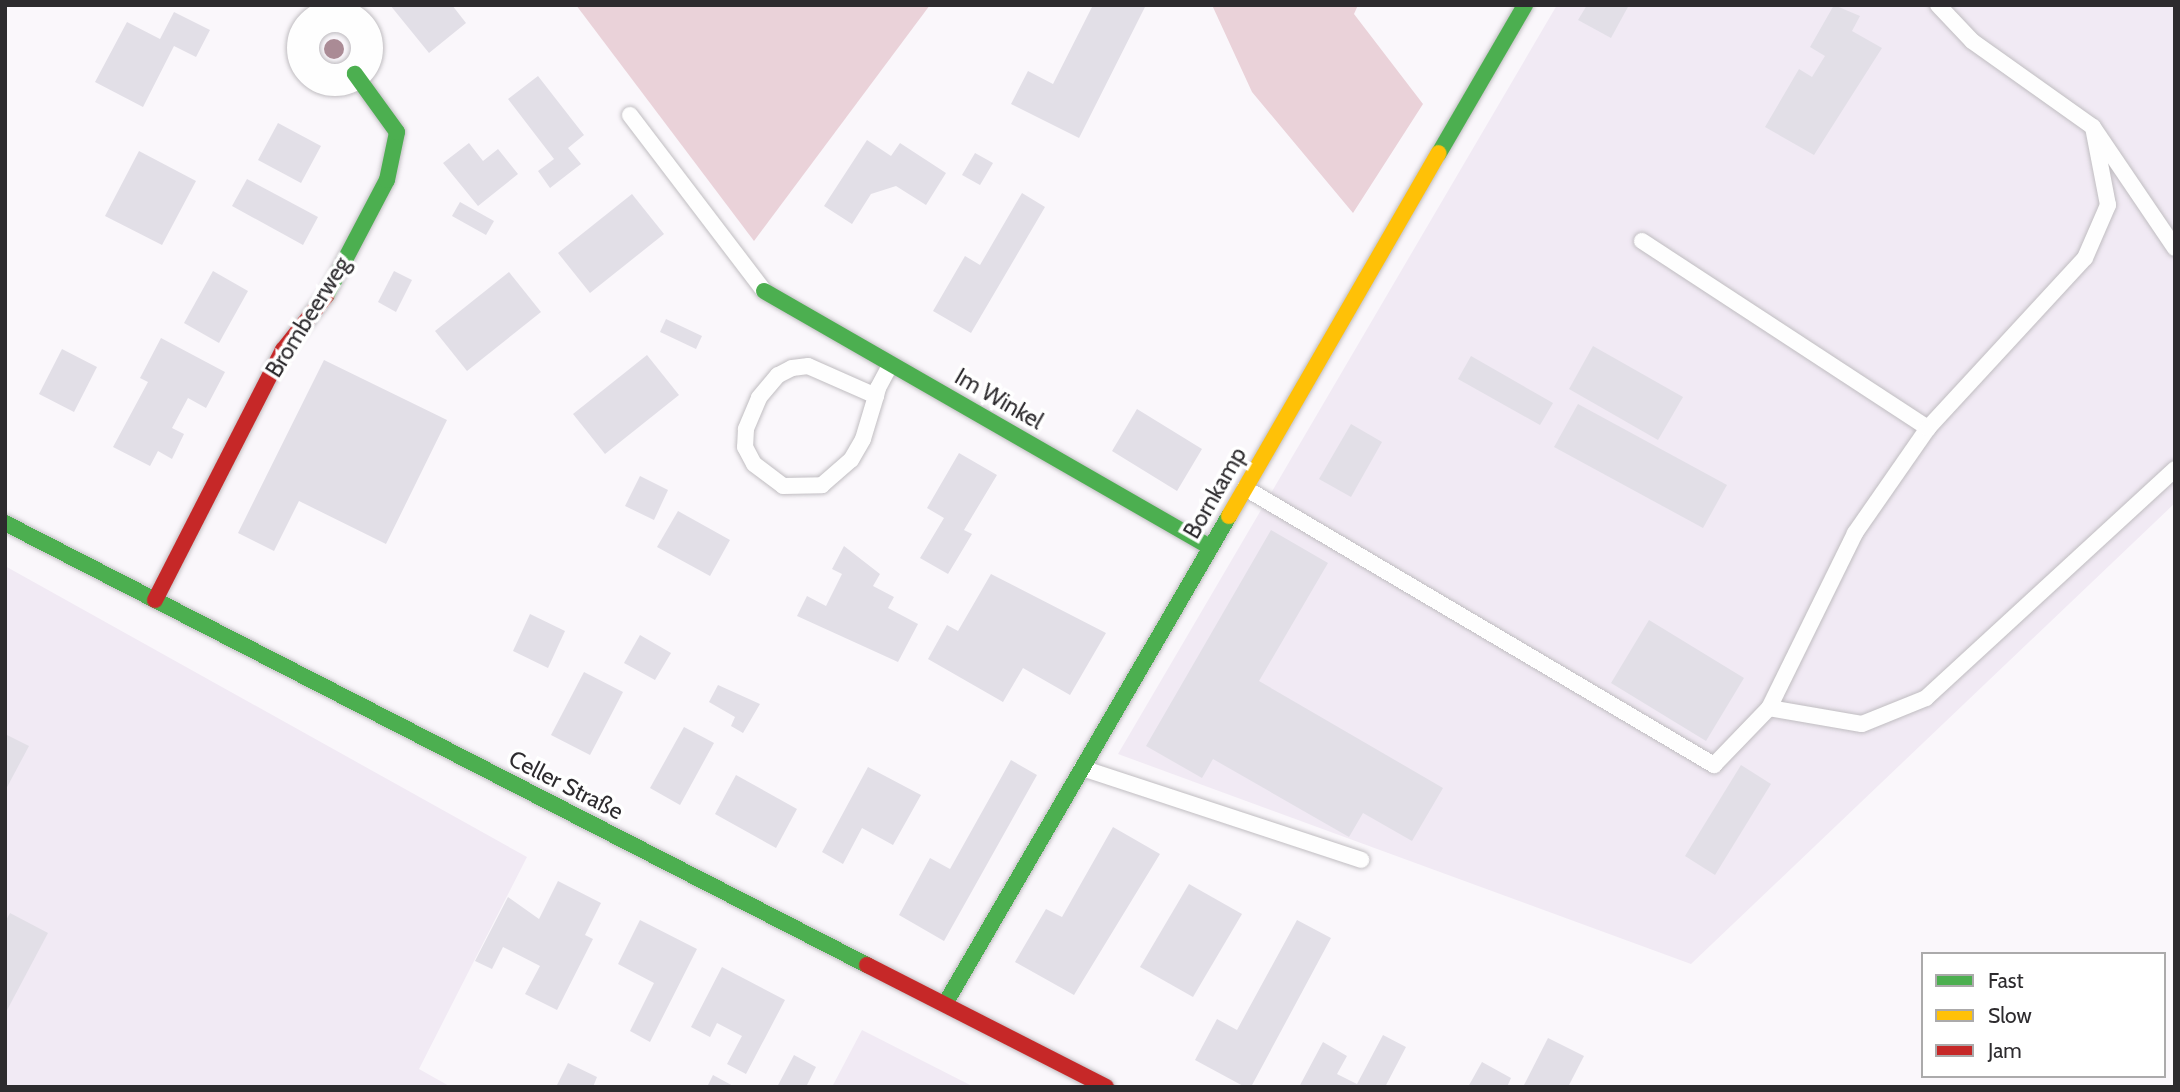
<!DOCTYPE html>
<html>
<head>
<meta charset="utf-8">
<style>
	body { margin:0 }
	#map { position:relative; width:2180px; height:1092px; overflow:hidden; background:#faf7fb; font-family:Cabin,sans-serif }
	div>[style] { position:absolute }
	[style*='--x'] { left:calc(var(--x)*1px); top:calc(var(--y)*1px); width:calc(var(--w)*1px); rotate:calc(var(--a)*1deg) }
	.built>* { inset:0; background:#f1eaf4 }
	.forest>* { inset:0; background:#ead2d9 }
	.building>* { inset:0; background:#e2dfe7 }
	.roads { filter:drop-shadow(0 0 2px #c0bdc1) drop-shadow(0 0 2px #c0bdc1) }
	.lane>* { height:16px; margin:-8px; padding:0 8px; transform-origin:8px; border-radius:8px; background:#fefefe }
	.street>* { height:32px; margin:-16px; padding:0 16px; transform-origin:16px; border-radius:16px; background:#fefefe }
	.street>.ring { margin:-16px; padding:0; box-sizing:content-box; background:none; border:32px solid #fefefe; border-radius:50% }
	.fast>* { height:16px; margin:-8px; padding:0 8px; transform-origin:8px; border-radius:8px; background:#4caf50 }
	.slow>* { height:16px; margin:-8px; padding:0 8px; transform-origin:8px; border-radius:8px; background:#ffc107 }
	.jam>* { height:16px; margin:-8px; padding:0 8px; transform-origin:8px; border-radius:8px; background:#c62828 }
	.trees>* { width:20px; height:20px; margin:-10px; border-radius:50%; background:#aa8b95 }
	span { translate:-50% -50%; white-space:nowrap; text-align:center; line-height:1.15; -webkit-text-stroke:7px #fff; paint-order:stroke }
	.street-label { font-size:23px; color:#2d2b2e }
	.frame { position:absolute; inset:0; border:7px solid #2d2b2e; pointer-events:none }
	.legend { position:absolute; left:1921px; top:952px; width:245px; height:126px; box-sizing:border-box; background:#fff; border:2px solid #abaaab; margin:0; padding:9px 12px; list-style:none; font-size:21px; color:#2d2b2e }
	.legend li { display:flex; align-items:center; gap:14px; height:35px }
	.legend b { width:35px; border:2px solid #abaaab }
</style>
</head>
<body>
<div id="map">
	<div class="built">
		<div style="clip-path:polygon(1557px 5px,2175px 5px,2175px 503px,1691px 964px,1118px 754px)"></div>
		<div style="clip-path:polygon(5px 566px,527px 857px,419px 1069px,451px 1087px,5px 1087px)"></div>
		<div style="clip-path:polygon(862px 1030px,974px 1087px,832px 1087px)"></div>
	</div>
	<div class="forest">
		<div style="clip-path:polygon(576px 5px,930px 5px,754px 241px)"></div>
		<div style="clip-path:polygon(1212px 5px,1358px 5px,1354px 14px,1423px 104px,1353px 213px,1252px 92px)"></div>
	</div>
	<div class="building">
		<div style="clip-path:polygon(390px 5px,452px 5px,466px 23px,429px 53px)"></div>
		<div style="clip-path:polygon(1093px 5px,1146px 5px,1079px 138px,1011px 104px,1028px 71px,1053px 84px)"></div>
		<div style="clip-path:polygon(1587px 5px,1629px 5px,1611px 38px,1578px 20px)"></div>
		<div style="clip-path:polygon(1834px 5px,1860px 16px,1852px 31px,1882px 48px,1814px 155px,1765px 127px,1799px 69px,1812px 77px,1825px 56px,1810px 47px)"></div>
		<div style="clip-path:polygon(174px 12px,210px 30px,196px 57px,174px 46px,143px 107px,95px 82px,127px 22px,160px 39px)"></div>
		<div style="clip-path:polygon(538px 76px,584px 135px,568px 148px,581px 164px,550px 188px,538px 171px,554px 159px,508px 99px)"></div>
		<div style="clip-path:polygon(278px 123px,321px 146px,301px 183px,258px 160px)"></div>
		<div style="clip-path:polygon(867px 140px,891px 156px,900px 143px,946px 173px,926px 205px,896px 186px,871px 194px,852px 224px,824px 206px)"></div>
		<div style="clip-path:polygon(469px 143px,483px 161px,498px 149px,518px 174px,478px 206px,443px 163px)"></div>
		<div style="clip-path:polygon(139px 151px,196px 181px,162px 245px,105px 216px)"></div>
		<div style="clip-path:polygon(975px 153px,993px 163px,980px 185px,962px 175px)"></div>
		<div style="clip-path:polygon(247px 179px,318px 217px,303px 245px,232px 206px)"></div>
		<div style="clip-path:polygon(1022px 193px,1045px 207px,971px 333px,933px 311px,965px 256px,980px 265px)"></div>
		<div style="clip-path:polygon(632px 194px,664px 234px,590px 293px,558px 253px)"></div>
		<div style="clip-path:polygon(460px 202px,494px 221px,486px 235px,452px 216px)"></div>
		<div style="clip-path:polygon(213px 271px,248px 291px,219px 343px,184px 323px)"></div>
		<div style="clip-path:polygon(394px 271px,412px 280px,396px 312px,378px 302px)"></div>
		<div style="clip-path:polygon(509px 272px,541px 312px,467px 371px,435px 331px)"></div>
		<div style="clip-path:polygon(666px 319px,702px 336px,696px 349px,660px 332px)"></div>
		<div style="clip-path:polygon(161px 338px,225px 372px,206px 408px,188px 398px,172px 428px,184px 434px,172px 459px,158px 451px,150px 466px,113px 447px,148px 382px,140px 378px)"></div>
		<div style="clip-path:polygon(1593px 346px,1683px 397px,1658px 440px,1569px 389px)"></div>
		<div style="clip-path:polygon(62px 349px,97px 367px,74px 412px,39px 394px)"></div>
		<div style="clip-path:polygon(647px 355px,679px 395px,605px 454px,573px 414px)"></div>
		<div style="clip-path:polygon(1471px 356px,1553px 403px,1540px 425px,1458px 379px)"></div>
		<div style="clip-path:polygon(324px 360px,447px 420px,386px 544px,299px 501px,274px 551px,238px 533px)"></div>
		<div style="clip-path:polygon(1578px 404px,1727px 485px,1703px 528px,1554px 447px)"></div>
		<div style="clip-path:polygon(1137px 409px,1202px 449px,1177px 491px,1112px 451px)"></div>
		<div style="clip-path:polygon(1351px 424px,1382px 442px,1351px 497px,1319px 479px)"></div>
		<div style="clip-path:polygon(959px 453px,997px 475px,964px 530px,972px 534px,948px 574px,920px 558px,944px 518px,927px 508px)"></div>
		<div style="clip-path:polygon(640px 476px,668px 490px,654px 520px,625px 506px)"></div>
		<div style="clip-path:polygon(678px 511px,730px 540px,710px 576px,657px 547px)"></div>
		<div style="clip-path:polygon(1271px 530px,1328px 563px,1259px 681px,1443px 788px,1412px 841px,1363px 813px,1349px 837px,1213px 759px,1202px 778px,1146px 746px)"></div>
		<div style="clip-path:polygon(844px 546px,880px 574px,873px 586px,894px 597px,888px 608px,918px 624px,898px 662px,797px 616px,807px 596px,826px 606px,842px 574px,832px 569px)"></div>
		<div style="clip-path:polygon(991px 574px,1106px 633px,1070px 695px,1023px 668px,1003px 702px,928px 659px,947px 625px,958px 631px)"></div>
		<div style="clip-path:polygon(530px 614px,565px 631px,548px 668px,513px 651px)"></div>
		<div style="clip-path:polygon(1649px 620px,1744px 678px,1706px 741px,1611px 683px)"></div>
		<div style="clip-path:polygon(640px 635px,671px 653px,655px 680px,624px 663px)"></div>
		<div style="clip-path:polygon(584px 672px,623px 692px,590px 755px,551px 735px)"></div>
		<div style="clip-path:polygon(718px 685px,760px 704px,743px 733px,731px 726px,735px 717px,709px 702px)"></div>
		<div style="clip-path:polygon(684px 727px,714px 743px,680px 805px,650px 788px)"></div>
		<div style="clip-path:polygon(5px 734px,29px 746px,5px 791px)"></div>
		<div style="clip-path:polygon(1011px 760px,1037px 775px,944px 941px,899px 915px,930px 858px,950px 869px)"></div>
		<div style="clip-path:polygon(1741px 765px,1771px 784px,1715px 875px,1685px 856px)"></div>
		<div style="clip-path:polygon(868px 767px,921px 795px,893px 845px,862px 828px,843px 864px,822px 852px)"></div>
		<div style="clip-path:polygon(736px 775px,797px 809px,776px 848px,715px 814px)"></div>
		<div style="clip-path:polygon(1113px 827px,1160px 854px,1074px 995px,1015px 962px,1046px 909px,1062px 917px)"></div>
		<div style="clip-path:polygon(558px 881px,601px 903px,585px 935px,593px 939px,557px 1010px,525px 994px,540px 966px,503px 947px,492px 969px,475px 961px,508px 897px,539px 919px)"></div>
		<div style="clip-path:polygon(1189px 884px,1242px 914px,1193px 997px,1140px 967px)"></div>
		<div style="clip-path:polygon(10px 913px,48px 933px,5px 1014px,5px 922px)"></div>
		<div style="clip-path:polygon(640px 920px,697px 949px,650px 1042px,630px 1031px,654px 983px,618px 964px)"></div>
		<div style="clip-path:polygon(1297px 920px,1331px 938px,1251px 1087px,1245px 1087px,1195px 1060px,1217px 1019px,1237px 1030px)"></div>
		<div style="clip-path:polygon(722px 967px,785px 1000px,746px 1074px,727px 1064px,742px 1036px,717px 1023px,710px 1037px,691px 1027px)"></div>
		<div style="clip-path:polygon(1383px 1035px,1406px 1047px,1385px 1087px,1299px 1087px,1323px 1042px,1347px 1056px,1337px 1074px,1357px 1084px)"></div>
		<div style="clip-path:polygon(1548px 1038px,1584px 1056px,1568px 1087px,1523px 1087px)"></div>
		<div style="clip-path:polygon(794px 1055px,816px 1067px,806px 1087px,777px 1087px)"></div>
		<div style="clip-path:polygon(1482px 1062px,1511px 1078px,1507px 1087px,1468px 1087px)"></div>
		<div style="clip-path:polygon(568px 1063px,597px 1077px,593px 1087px,556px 1087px)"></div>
		<div style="clip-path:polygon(713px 1075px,735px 1087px,707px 1087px)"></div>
	</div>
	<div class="roads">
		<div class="lane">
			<div style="--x:1938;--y:5;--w:50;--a:46.6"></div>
			<div style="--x:1972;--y:41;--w:148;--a:35.4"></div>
			<div style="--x:2093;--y:127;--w:146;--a:55.9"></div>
			<div style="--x:630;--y:115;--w:221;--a:52.7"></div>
			<div style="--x:1642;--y:241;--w:342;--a:33.2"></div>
			<div style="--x:876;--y:396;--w:74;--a:-156.2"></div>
			<div style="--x:808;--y:366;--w:16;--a:173"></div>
			<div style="--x:792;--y:368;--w:16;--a:153"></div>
			<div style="--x:778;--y:375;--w:30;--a:130"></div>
			<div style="--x:759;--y:398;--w:34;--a:113"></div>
			<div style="--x:746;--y:429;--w:18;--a:93"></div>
			<div style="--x:745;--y:447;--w:19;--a:62"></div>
			<div style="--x:754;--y:464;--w:36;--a:37"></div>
			<div style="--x:783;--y:486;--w:39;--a:-1"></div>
			<div style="--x:822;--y:485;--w:38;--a:-41"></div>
			<div style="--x:851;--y:460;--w:24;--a:-60"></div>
			<div style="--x:863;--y:439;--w:45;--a:-73.2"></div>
			<div style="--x:876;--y:396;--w:8;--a:-76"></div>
			<div style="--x:878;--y:388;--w:27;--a:-62"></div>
			<div style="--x:1245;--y:488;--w:545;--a:30.57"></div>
			<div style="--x:1714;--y:765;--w:79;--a:-46"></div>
			<div style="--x:1769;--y:708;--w:94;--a:9.8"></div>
			<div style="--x:1862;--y:724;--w:69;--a:-22.1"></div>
			<div style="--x:1926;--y:698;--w:338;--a:-42.6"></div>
			<div style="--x:1769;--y:708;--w:195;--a:-63.8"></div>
			<div style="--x:1855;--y:533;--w:128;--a:-55.2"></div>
			<div style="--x:1928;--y:428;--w:231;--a:-47.3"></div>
			<div style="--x:2085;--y:258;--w:58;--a:-66.5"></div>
			<div style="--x:2108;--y:205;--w:79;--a:-100.9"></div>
			<div style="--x:1082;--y:768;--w:294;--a:18.2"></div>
		</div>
		<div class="street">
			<div class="ring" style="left:303px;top:16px;width:32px;height:32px"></div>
		</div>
		<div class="fast">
			<div style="--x:1439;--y:153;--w:171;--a:-59.8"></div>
			<div style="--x:764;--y:291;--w:514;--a:29.86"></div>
			<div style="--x:326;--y:296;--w:131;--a:-62.3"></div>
			<div style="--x:387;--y:180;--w:49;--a:-78.2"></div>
			<div style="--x:397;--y:132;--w:72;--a:-125.9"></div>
			<div style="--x:5;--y:523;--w:969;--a:27.15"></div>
			<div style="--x:945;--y:1004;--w:565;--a:-59.8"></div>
		</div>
		<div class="slow">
			<div style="--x:1229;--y:516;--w:419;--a:-60"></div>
		</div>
		<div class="jam">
			<div style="--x:155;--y:600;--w:281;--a:-62.9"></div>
			<div style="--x:283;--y:350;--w:69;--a:-51.5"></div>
			<div style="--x:867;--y:965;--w:268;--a:27"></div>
		</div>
	</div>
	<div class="trees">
		<div style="left:334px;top:49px"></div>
	</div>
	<div class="street-label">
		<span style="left:308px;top:317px;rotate:-58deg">Brombeerweg</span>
		<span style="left:999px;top:399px;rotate:30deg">Im Winkel</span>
		<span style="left:1215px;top:493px;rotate:-60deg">Bornkamp</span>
		<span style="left:566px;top:785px;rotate:27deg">Celler Straße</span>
	</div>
	<div class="frame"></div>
	<ul class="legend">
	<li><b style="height:9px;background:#4caf50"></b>Fast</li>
	<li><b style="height:9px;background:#ffc107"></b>Slow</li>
	<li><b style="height:9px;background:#c62828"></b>Jam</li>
	</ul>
</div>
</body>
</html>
